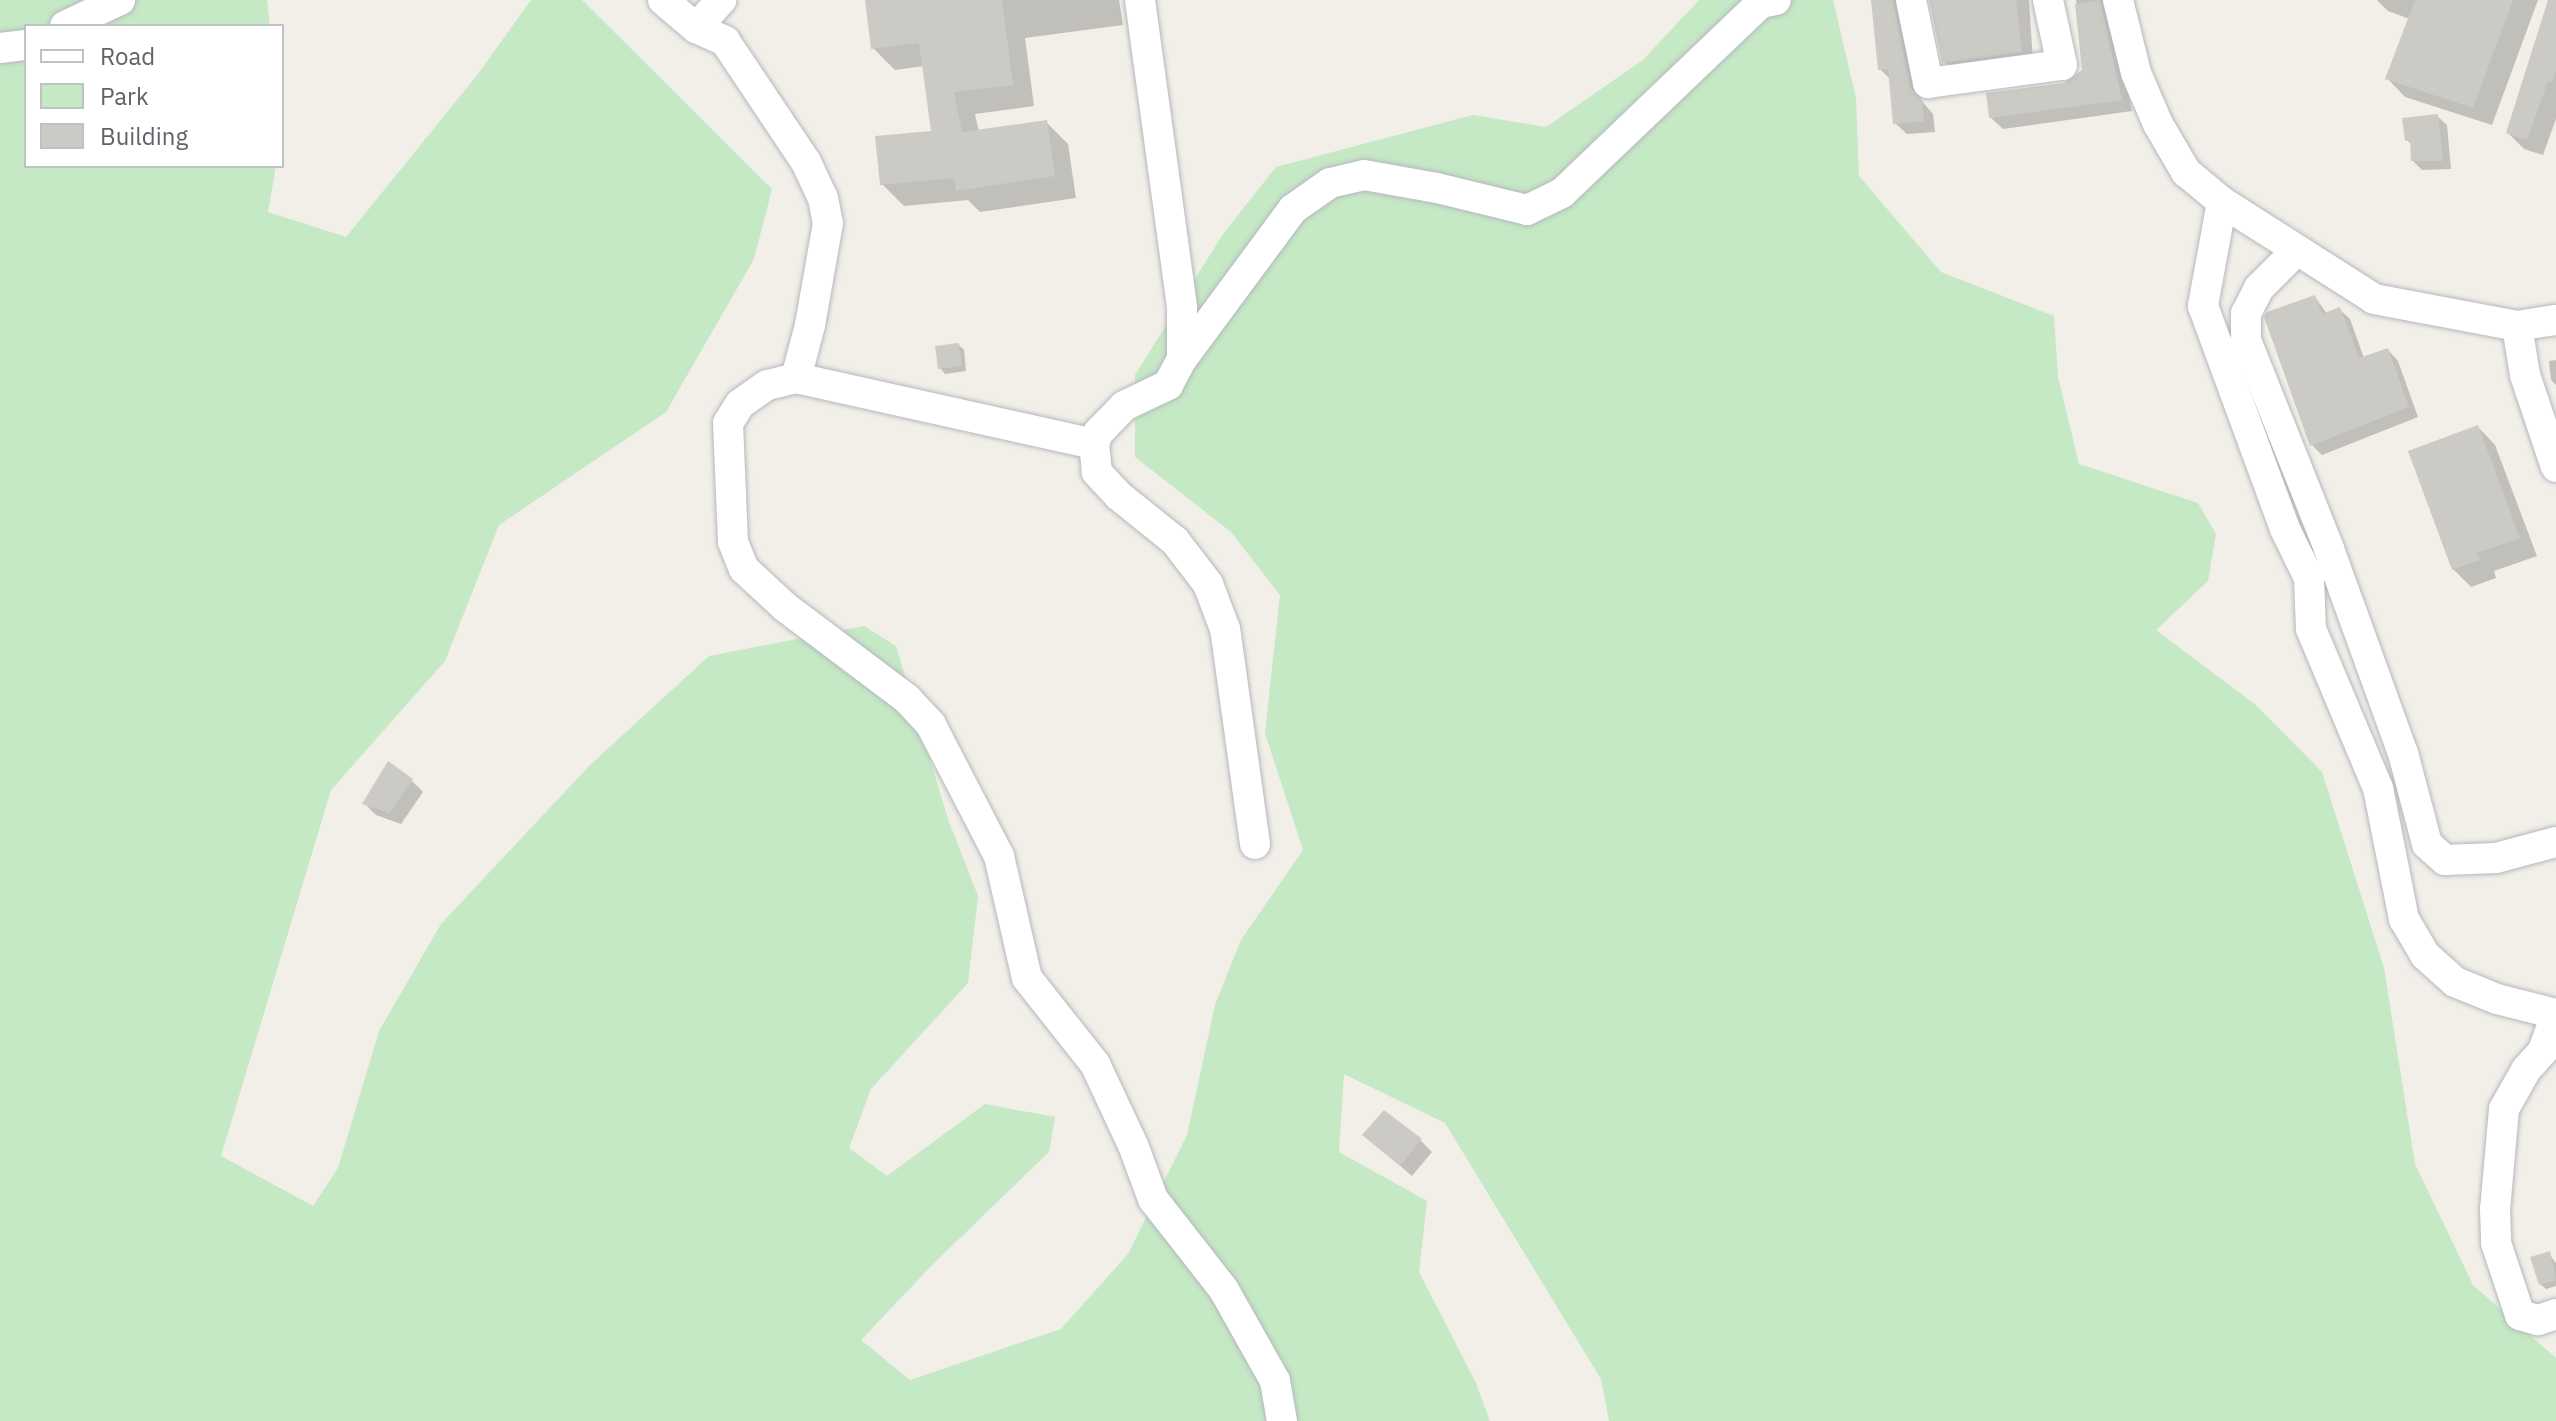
<!DOCTYPE html>
<html>
<head>
<meta charset="utf-8">
<style>
	body { margin:0 }
	#map { position:relative; width:2556px; height:1421px; overflow:hidden; background:#f1efe8; font-family:"IBM Plex Sans",sans-serif }
	div>[style] { position:absolute }
	[style*='--x'] { left:calc(var(--x)*1px); top:calc(var(--y)*1px); width:calc(var(--w)*1px); rotate:calc(var(--a)*1deg) }
	.green>* { inset:0; background:#c5e8c5 }
	.shadow>* { inset:0; background:#0003 }
	.building>* { inset:0; background:#cccac5 }
	.roads { filter:drop-shadow(0 0 2px #b5b8bc) drop-shadow(0 0 2px #b5b8bc) }
	.minor>* { height:30px; margin:-15px; padding:0 15px; transform-origin:15px; border-radius:15px; background:#fff }
	span { translate:-50% -50%; white-space:nowrap; text-align:center; line-height:1.15; -webkit-text-stroke:6px #fff; paint-order:stroke }
	.legend { position:absolute; left:24px; top:24px; width:260px; height:144px; box-sizing:border-box; background:#fff; border:2px solid #bfc1c3; margin:0; padding:10px 14px; list-style:none; font-size:24px; color:#5f6368 }
	.legend li { display:flex; align-items:center; gap:16px; height:40px }
	.legend b { width:40px; border:2px solid #bfc1c3 }
</style>
</head>
<body>
<div id="map">
	<div class="green">
		<div style="clip-path:polygon(0 0,267px 0,270px 26px,26px 26px,26px 166px,276px 166px,268px 212px,346px 237px,478px 74px,531px 0,582px 0,772px 189px,754px 259px,666px 412px,499px 525px,445px 661px,331px 790px,221px 1156px,313px 1206px,338px 1168px,379px 1031px,441px 924px,590px 765px,709px 656px,864px 626px,896px 646px,948px 819px,978px 896px,968px 983px,871px 1089px,849px 1148px,887px 1176px,985px 1104px,1055px 1117px,1049px 1152px,933px 1264px,861px 1340px,910px 1380px,1061px 1329px,1128px 1254px,1187px 1135px,1215px 1005px,1241px 940px,1303px 850px,1265px 733px,1280px 595px,1231px 532px,1135px 457px,1135px 375px,1223px 234px,1276px 167px,1473px 115px,1546px 127px,1643px 60px,1699px 0,1833px 0,1856px 98px,1859px 176px,1941px 272px,2054px 316px,2058px 377px,2079px 464px,2198px 503px,2216px 534px,2208px 581px,2156px 630px,2256px 705px,2322px 772px,2384px 968px,2415px 1164px,2473px 1285px,2556px 1358px,2556px 1421px,1609px 1421px,1601px 1379px,1445px 1123px,1344px 1074px,1339px 1152px,1427px 1201px,1419px 1272px,1475px 1381px,1490px 1421px,0 1421px)"></div>
	</div>
	<div class="shadow">
		<div style="clip-path:polygon(867px 0,1119px 0,1123px 25px,1025px 38px,1034px 106px,975px 114px,979px 132px,1046px 122px,1068px 144px,1076px 198px,980px 212px,968px 200px,904px 206px,882px 184px,933px 132px,924px 66px,895px 70px,873px 48px)"></div>
		<div style="clip-path:polygon(1873px 0,1902px 0,1921px 100px,1933px 114px,1935px 132px,1907px 134px,1895px 123px,1891px 80px,1880px 69px)"></div>
		<div style="clip-path:polygon(1931px 0,2029px 0,2033px 63px,1956px 74px,1944px 62px)"></div>
		<div style="clip-path:polygon(2076px 0,2116px 0,2111px 17px,2132px 111px,2003px 129px,1991px 118px,2065px 85px,2084px 71px)"></div>
		<div style="clip-path:polygon(2377px 0,2538px 0,2492px 125px,2405px 97px,2387px 78px,2410px 19px,2388px 11px)"></div>
		<div style="clip-path:polygon(2550px 0,2556px 0,2556px 119px,2543px 155px,2524px 149px,2508px 133px)"></div>
		<div style="clip-path:polygon(2437px 116px,2447px 125px,2451px 169px,2422px 170px,2413px 161px,2413px 146px,2407px 140px)"></div>
		<div style="clip-path:polygon(2315px 297px,2327px 314px,2339px 309px,2350px 319px,2364px 358px,2388px 350px,2398px 361px,2418px 417px,2322px 455px,2312px 445px)"></div>
		<div style="clip-path:polygon(959px 345px,964px 350px,966px 371px,945px 374px,940px 368px)"></div>
		<div style="clip-path:polygon(2556px 360px,2556px 385px,2551px 380px,2549px 361px)"></div>
		<div style="clip-path:polygon(2478px 427px,2495px 445px,2537px 556px,2494px 571px,2496px 578px,2471px 587px,2453px 569px)"></div>
		<div style="clip-path:polygon(412px 781px,423px 792px,401px 824px,376px 815px,365px 804px)"></div>
		<div style="clip-path:polygon(1420px 1140px,1432px 1152px,1412px 1176px,1377px 1146px)"></div>
		<div style="clip-path:polygon(2549px 1254px,2556px 1263px,2556px 1286px,2546px 1289px,2540px 1284px)"></div>
	</div>
	<div class="building">
		<div style="clip-path:polygon(865px 0,1002px 0,1013px 85px,954px 92px,962px 132px,1047px 120px,1055px 176px,956px 191px,954px 178px,880px 185px,875px 136px,931px 131px,919px 43px,871px 49px)"></div>
		<div style="clip-path:polygon(1871px 0,1893px 0,1910px 87px,1922px 100px,1924px 121px,1893px 124px,1888px 69px,1878px 70px)"></div>
		<div style="clip-path:polygon(1929px 0,2016px 0,2022px 52px,1942px 63px)"></div>
		<div style="clip-path:polygon(2100px 0,2122px 100px,1989px 118px,1986px 93px,2064px 83px,2082px 70px,2075px 4px)"></div>
		<div style="clip-path:polygon(2415px 0,2513px 0,2473px 108px,2385px 79px)"></div>
		<div style="clip-path:polygon(2548px 0,2556px 0,2556px 71px,2552px 82px,2548px 81px,2527px 140px,2506px 133px)"></div>
		<div style="clip-path:polygon(2438px 114px,2443px 161px,2411px 161px,2410px 140px,2405px 141px,2402px 118px)"></div>
		<div style="clip-path:polygon(2315px 295px,2322px 314px,2340px 307px,2359px 358px,2388px 348px,2409px 407px,2310px 446px,2264px 317px,2267px 312px)"></div>
		<div style="clip-path:polygon(959px 343px,962px 366px,938px 369px,935px 346px)"></div>
		<div style="clip-path:polygon(2478px 425px,2520px 538px,2477px 553px,2480px 560px,2452px 570px,2408px 451px)"></div>
		<div style="clip-path:polygon(388px 761px,413px 779px,389px 813px,362px 804px)"></div>
		<div style="clip-path:polygon(1384px 1110px,1422px 1139px,1400px 1166px,1362px 1135px)"></div>
		<div style="clip-path:polygon(2550px 1251px,2556px 1280px,2539px 1285px,2530px 1257px)"></div>
	</div>
	<div class="roads">
		<div class="minor">
			<div style="--x:663;--y:0;--w:43;--a:40.3"></div>
			<div style="--x:696;--y:28;--w:32;--a:24"></div>
			<div style="--x:725;--y:41;--w:146;--a:56.2"></div>
			<div style="--x:806;--y:162;--w:40;--a:65"></div>
			<div style="--x:823;--y:198;--w:25;--a:79"></div>
			<div style="--x:828;--y:223;--w:104;--a:100"></div>
			<div style="--x:810;--y:325;--w:55;--a:104.8"></div>
			<div style="--x:1140;--y:0;--w:311;--a:82.2"></div>
			<div style="--x:1182;--y:308;--w:51;--a:90"></div>
			<div style="--x:1911;--y:0;--w:85;--a:78.4"></div>
			<div style="--x:1928;--y:83;--w:135;--a:-7.7"></div>
			<div style="--x:2062;--y:65;--w:66;--a:-102.2"></div>
			<div style="--x:2118;--y:0;--w:75;--a:76.1"></div>
			<div style="--x:2136;--y:73;--w:56;--a:66.7"></div>
			<div style="--x:2158;--y:124;--w:56;--a:59.7"></div>
			<div style="--x:2186;--y:172;--w:47;--a:39.8"></div>
			<div style="--x:2222;--y:202;--w:180;--a:32.5"></div>
			<div style="--x:2374;--y:299;--w:146;--a:10.7"></div>
			<div style="--x:2517;--y:326;--w:39;--a:-9"></div>
			<div style="--x:65;--y:26;--w:61;--a:-25.3"></div>
			<div style="--x:696;--y:28;--w:38;--a:-48"></div>
			<div style="--x:0;--y:48;--w:26;--a:-7"></div>
			<div style="--x:2222;--y:202;--w:106;--a:100.4"></div>
			<div style="--x:2203;--y:306;--w:238;--a:69.8"></div>
			<div style="--x:2285;--y:529;--w:55;--a:63.9"></div>
			<div style="--x:2309;--y:578;--w:51;--a:87.8"></div>
			<div style="--x:2311;--y:629;--w:173;--a:67.2"></div>
			<div style="--x:2378;--y:788;--w:134;--a:78.8"></div>
			<div style="--x:2404;--y:919;--w:42;--a:59.7"></div>
			<div style="--x:2425;--y:955;--w:40;--a:42"></div>
			<div style="--x:2455;--y:982;--w:45;--a:22"></div>
			<div style="--x:2497;--y:999;--w:61;--a:14.3"></div>
			<div style="--x:2296;--y:251;--w:52;--a:135"></div>
			<div style="--x:2259;--y:288;--w:28;--a:117"></div>
			<div style="--x:2246;--y:313;--w:27;--a:90"></div>
			<div style="--x:2246;--y:340;--w:225;--a:68.3"></div>
			<div style="--x:2329;--y:549;--w:217;--a:70.1"></div>
			<div style="--x:2403;--y:753;--w:94;--a:75.2"></div>
			<div style="--x:2427;--y:844;--w:24;--a:42"></div>
			<div style="--x:2445;--y:860;--w:51;--a:-2.2"></div>
			<div style="--x:2496;--y:858;--w:62;--a:-14.9"></div>
			<div style="--x:2517;--y:326;--w:50;--a:80.7"></div>
			<div style="--x:2525;--y:375;--w:97;--a:71.4"></div>
			<div style="--x:1094;--y:444;--w:305;--a:-167.5"></div>
			<div style="--x:796;--y:378;--w:30;--a:166"></div>
			<div style="--x:767;--y:385;--w:33;--a:145"></div>
			<div style="--x:740;--y:404;--w:22;--a:122"></div>
			<div style="--x:728;--y:423;--w:119;--a:87.6"></div>
			<div style="--x:733;--y:542;--w:29;--a:68"></div>
			<div style="--x:744;--y:569;--w:56;--a:42.8"></div>
			<div style="--x:785;--y:607;--w:153;--a:37"></div>
			<div style="--x:907;--y:699;--w:35;--a:47"></div>
			<div style="--x:931;--y:725;--w:148;--a:62.6"></div>
			<div style="--x:999;--y:856;--w:125;--a:77.1"></div>
			<div style="--x:1027;--y:978;--w:110;--a:51.7"></div>
			<div style="--x:1095;--y:1064;--w:89;--a:64.9"></div>
			<div style="--x:1133;--y:1145;--w:58;--a:69.7"></div>
			<div style="--x:1153;--y:1199;--w:115;--a:52"></div>
			<div style="--x:1224;--y:1290;--w:104;--a:60.7"></div>
			<div style="--x:1275;--y:1381;--w:41;--a:80.1"></div>
			<div style="--x:1255;--y:844;--w:217;--a:-97.9"></div>
			<div style="--x:1225;--y:629;--w:48;--a:-110.7"></div>
			<div style="--x:1208;--y:584;--w:54;--a:-127.5"></div>
			<div style="--x:1175;--y:541;--w:72;--a:-141.2"></div>
			<div style="--x:1119;--y:496;--w:33;--a:-133"></div>
			<div style="--x:1097;--y:472;--w:28;--a:-96"></div>
			<div style="--x:1094;--y:444;--w:12;--a:-70"></div>
			<div style="--x:1098;--y:433;--w:37;--a:-46"></div>
			<div style="--x:1124;--y:406;--w:49;--a:-25.5"></div>
			<div style="--x:1168;--y:385;--w:30;--a:-62"></div>
			<div style="--x:1182;--y:359;--w:187;--a:-53.5"></div>
			<div style="--x:1293;--y:209;--w:45;--a:-35.1"></div>
			<div style="--x:1330;--y:183;--w:35;--a:-13"></div>
			<div style="--x:1364;--y:175;--w:74;--a:10.1"></div>
			<div style="--x:1437;--y:188;--w:93;--a:13.7"></div>
			<div style="--x:1527;--y:210;--w:39;--a:-26"></div>
			<div style="--x:1562;--y:193;--w:275;--a:-43.7"></div>
			<div style="--x:1761;--y:3;--w:15;--a:-11"></div>
			<div style="--x:2556;--y:1015;--w:38;--a:110"></div>
			<div style="--x:2543;--y:1051;--w:25;--a:132"></div>
			<div style="--x:2526;--y:1070;--w:45;--a:119.4"></div>
			<div style="--x:2504;--y:1109;--w:100;--a:95.1"></div>
			<div style="--x:2495;--y:1209;--w:34;--a:88"></div>
			<div style="--x:2496;--y:1243;--w:76;--a:71.6"></div>
			<div style="--x:2520;--y:1315;--w:19;--a:16"></div>
			<div style="--x:2538;--y:1320;--w:19;--a:-18"></div>
		</div>
	</div>
	<ul class="legend">
	<li><b style="height:10px;background:#fff"></b>Road</li>
	<li><b style="height:22px;background:#c5e8c5"></b>Park</li>
	<li><b style="height:22px;background:#cccac5"></b>Building</li>
	</ul>
</div>
</body>
</html>
